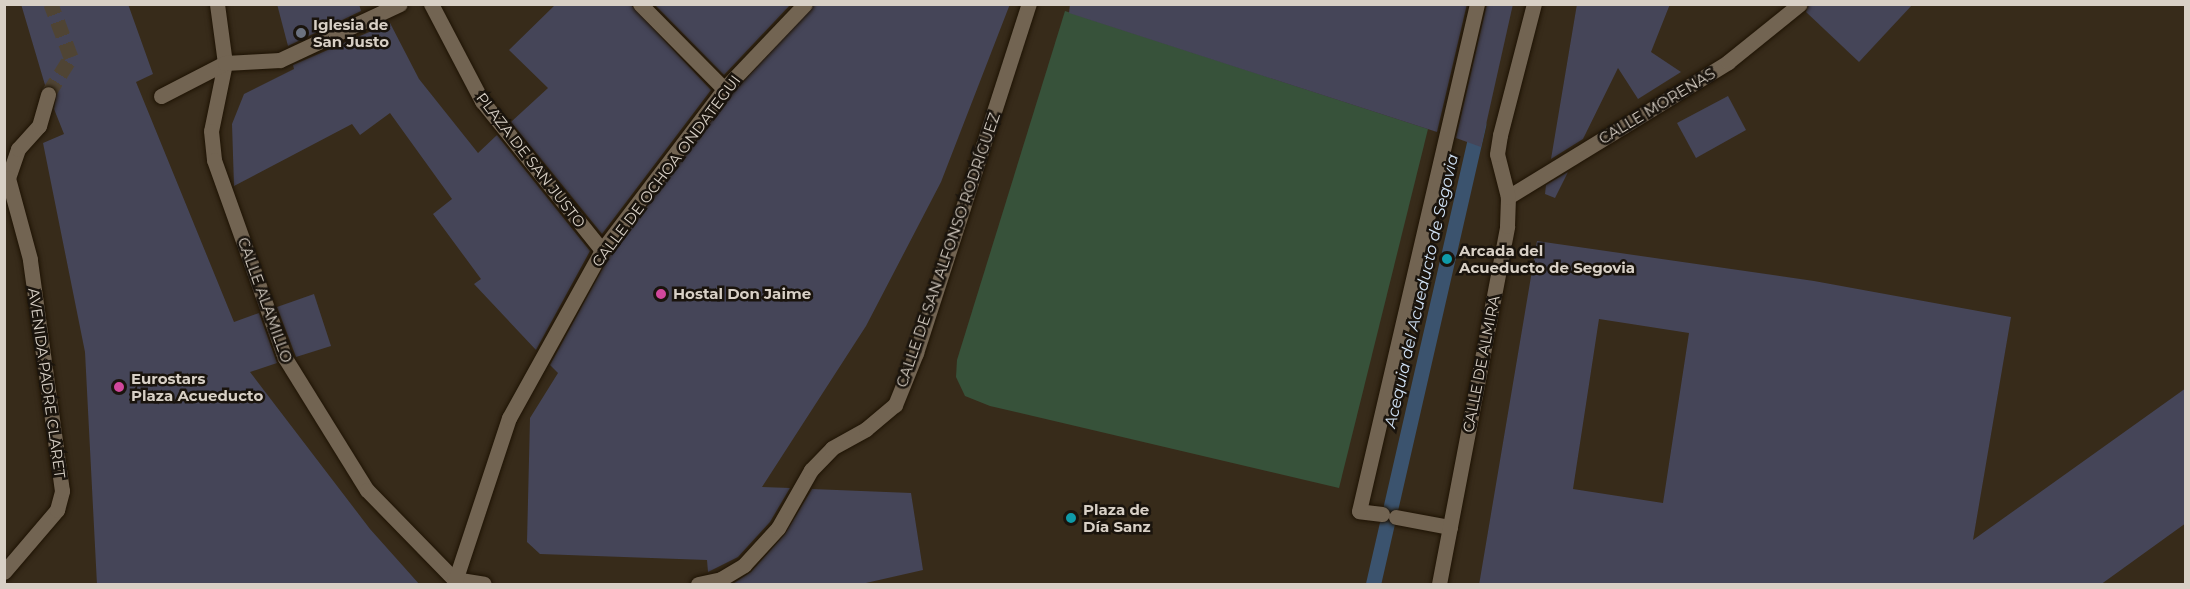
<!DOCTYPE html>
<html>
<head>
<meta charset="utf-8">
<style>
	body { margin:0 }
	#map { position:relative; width:2190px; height:589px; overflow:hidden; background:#372b1a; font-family:Montserrat,sans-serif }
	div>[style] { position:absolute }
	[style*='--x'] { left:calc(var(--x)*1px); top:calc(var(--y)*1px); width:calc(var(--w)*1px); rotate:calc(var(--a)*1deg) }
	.green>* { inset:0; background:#37523a }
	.stream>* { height:15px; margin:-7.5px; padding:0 7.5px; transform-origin:7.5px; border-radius:7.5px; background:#3b536e }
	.building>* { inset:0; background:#454558 }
	.minor-tunnel>* { height:15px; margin-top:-7.5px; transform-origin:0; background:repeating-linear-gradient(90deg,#4f4434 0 15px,transparent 0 23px) }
	.roads { filter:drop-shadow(0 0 2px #1e1304) drop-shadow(0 0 2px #1e1304) }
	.minor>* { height:15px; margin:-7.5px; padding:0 7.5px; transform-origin:7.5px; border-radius:7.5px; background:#726452 }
	.dots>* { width:16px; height:16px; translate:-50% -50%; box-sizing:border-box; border:3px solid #1a140d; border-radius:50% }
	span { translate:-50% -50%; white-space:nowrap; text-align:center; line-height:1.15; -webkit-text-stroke:5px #1a140d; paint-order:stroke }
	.poi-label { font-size:15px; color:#d8d0c6; font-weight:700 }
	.left { translate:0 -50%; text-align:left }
	.street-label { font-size:15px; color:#d8d0c6 }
	.water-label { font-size:16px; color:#d2e4f8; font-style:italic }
	.frame { position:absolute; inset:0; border:6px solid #d8d0c6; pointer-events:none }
</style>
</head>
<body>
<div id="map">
	<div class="green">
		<div style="clip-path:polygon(1065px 11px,1428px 129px,1339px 488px,990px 406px,965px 396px,956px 377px,957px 360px)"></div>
	</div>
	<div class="stream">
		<div style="--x:1373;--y:584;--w:472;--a:-77.1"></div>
	</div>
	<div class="building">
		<div style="clip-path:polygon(21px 4px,128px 4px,153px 74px,136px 82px,234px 322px,259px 313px,277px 363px,250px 372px,370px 529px,420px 585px,97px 585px,85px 352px,43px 143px,64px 134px,54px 109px,57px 91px,45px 85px)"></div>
		<div style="clip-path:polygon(277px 4px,359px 4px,361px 11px,288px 46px)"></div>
		<div style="clip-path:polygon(556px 4px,630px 4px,711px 90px,602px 234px,511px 122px,548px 88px,509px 50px)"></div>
		<div style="clip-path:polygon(654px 4px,791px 4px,724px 75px)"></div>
		<div style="clip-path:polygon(815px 4px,1010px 4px,941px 182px,866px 326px,762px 487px,790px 488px,770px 522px,738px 557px,708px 572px,707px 560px,540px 554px,527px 542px,530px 418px,558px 373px,550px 365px,610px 255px,731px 95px)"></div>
		<div style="clip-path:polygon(1070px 4px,1467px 4px,1437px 132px,1069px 13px)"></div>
		<div style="clip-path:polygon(1487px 4px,1513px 4px,1481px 147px,1456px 138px)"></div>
		<div style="clip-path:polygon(1577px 4px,1670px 4px,1651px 52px,1681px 72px,1638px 99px,1618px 68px,1583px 139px,1551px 159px)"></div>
		<div style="clip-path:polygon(1809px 4px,1913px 4px,1859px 62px,1806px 12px)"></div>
		<div style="clip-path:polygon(390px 23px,419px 79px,478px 153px,497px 135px,590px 251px,536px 350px,474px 284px,481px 279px,433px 214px,452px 199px,390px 113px,360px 135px,352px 124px,234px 186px,232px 124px,244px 94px,294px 69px,293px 65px)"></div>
		<div style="clip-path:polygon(1728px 96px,1746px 130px,1696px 158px,1677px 123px)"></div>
		<div style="clip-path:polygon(1568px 172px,1555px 198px,1545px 194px,1546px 185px)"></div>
		<div style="clip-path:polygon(evenodd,1537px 241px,1814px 281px,2011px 317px,1973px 540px,2186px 388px,2186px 523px,2100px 585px,1479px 585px,1537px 241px,1599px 319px,1689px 333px,1663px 503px,1573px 489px,1599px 319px)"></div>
		<div style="clip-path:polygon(314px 294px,331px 346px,296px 357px,277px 307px)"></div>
		<div style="clip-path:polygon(812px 489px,911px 493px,923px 570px,857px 585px,731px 585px,751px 572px,785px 534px)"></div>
	</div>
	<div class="minor-tunnel">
		<div style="--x:48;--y:94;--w:44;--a:-58.1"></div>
		<div style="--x:71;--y:57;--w:57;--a:-110.7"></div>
	</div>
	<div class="roads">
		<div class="minor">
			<div style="--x:217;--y:4;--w:60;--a:82.3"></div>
			<div style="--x:225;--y:63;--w:69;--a:101.6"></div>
			<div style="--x:211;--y:131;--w:29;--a:84"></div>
			<div style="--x:214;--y:160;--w:210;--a:70.3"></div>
			<div style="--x:285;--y:358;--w:155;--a:58.2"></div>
			<div style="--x:367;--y:490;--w:124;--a:45.7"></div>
			<div style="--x:431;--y:4;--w:110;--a:62.3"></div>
			<div style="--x:482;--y:101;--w:191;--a:51.2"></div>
			<div style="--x:640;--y:4;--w:120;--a:45.3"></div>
			<div style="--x:161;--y:96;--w:72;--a:-27.3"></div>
			<div style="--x:225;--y:63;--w:55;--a:-3.1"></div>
			<div style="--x:280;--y:60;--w:132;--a:-25"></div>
			<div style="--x:8;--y:178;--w:31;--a:-71"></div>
			<div style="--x:18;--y:149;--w:31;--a:-48"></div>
			<div style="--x:39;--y:126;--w:33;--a:-74"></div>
			<div style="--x:1508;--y:197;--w:258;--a:-31.5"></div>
			<div style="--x:1728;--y:62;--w:92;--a:-38.9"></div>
			<div style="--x:1382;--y:514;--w:23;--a:-173"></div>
			<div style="--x:1359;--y:511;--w:521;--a:-76.9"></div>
			<div style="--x:1396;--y:517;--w:55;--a:10.5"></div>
			<div style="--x:4;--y:572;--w:82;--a:-49.5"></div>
			<div style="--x:57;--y:510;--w:20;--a:-75"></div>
			<div style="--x:62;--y:491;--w:234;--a:-97.9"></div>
			<div style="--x:30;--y:259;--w:84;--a:-105.2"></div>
			<div style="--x:454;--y:579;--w:30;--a:9"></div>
			<div style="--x:454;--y:584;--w:175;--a:-71.7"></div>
			<div style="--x:509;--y:418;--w:192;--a:-61"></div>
			<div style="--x:602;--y:250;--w:202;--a:-52.8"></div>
			<div style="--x:724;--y:89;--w:117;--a:-46.4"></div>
			<div style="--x:698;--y:584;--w:24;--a:-12"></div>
			<div style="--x:721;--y:579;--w:27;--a:-31"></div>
			<div style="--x:744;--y:565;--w:50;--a:-47.4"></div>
			<div style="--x:778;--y:528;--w:67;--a:-60.4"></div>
			<div style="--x:811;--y:470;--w:30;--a:-46"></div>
			<div style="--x:832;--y:448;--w:39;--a:-29"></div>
			<div style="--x:866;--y:429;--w:38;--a:-40"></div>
			<div style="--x:895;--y:405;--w:56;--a:-68"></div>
			<div style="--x:916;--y:353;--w:367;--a:-72.1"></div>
			<div style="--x:1439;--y:584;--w:364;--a:-79.2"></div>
			<div style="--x:1507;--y:226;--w:29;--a:-88"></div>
			<div style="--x:1508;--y:197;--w:44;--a:-104.3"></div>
			<div style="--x:1497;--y:154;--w:19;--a:-81"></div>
			<div style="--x:1500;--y:135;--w:135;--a:-75.5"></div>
		</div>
	</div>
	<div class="dots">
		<div style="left:301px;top:33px;background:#6b7280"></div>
		<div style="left:1447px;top:259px;background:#0f9aa8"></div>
		<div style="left:661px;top:294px;background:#d1479c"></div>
		<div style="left:119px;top:387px;background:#d1479c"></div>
		<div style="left:1071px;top:518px;background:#0f9aa8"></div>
	</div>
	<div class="poi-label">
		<span class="left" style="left:313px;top:33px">Iglesia de<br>San Justo</span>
		<span class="left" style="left:1459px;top:259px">Arcada del<br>Acueducto de Segovia</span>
		<span class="left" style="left:673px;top:294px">Hostal Don Jaime</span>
		<span class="left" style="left:131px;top:387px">Eurostars<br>Plaza Acueducto</span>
		<span class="left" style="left:1083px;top:518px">Plaza de<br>Día Sanz</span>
	</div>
	<div class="street-label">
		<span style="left:1657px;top:106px;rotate:-31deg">CALLE MORENAS</span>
		<span style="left:531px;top:160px;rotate:52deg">PLAZA DE SAN JUSTO</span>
		<span style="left:666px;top:171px;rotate:-53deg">CALLE DE OCHOA ONDATEGUI</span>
		<span style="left:948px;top:250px;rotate:-71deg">CALLE DE SAN ALFONSO RODRÍGUEZ</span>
		<span style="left:265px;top:300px;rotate:70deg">CALLE ALAMILLO</span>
		<span style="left:1481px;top:364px;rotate:-79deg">CALLE DE ALMIRA</span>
		<span style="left:47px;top:383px;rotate:82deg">AVENIDA PADRE CLARET</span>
	</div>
	<div class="water-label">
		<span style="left:1422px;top:291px;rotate:-77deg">Acequia del Acueducto de Segovia</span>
	</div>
	<div class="frame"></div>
</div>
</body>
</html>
